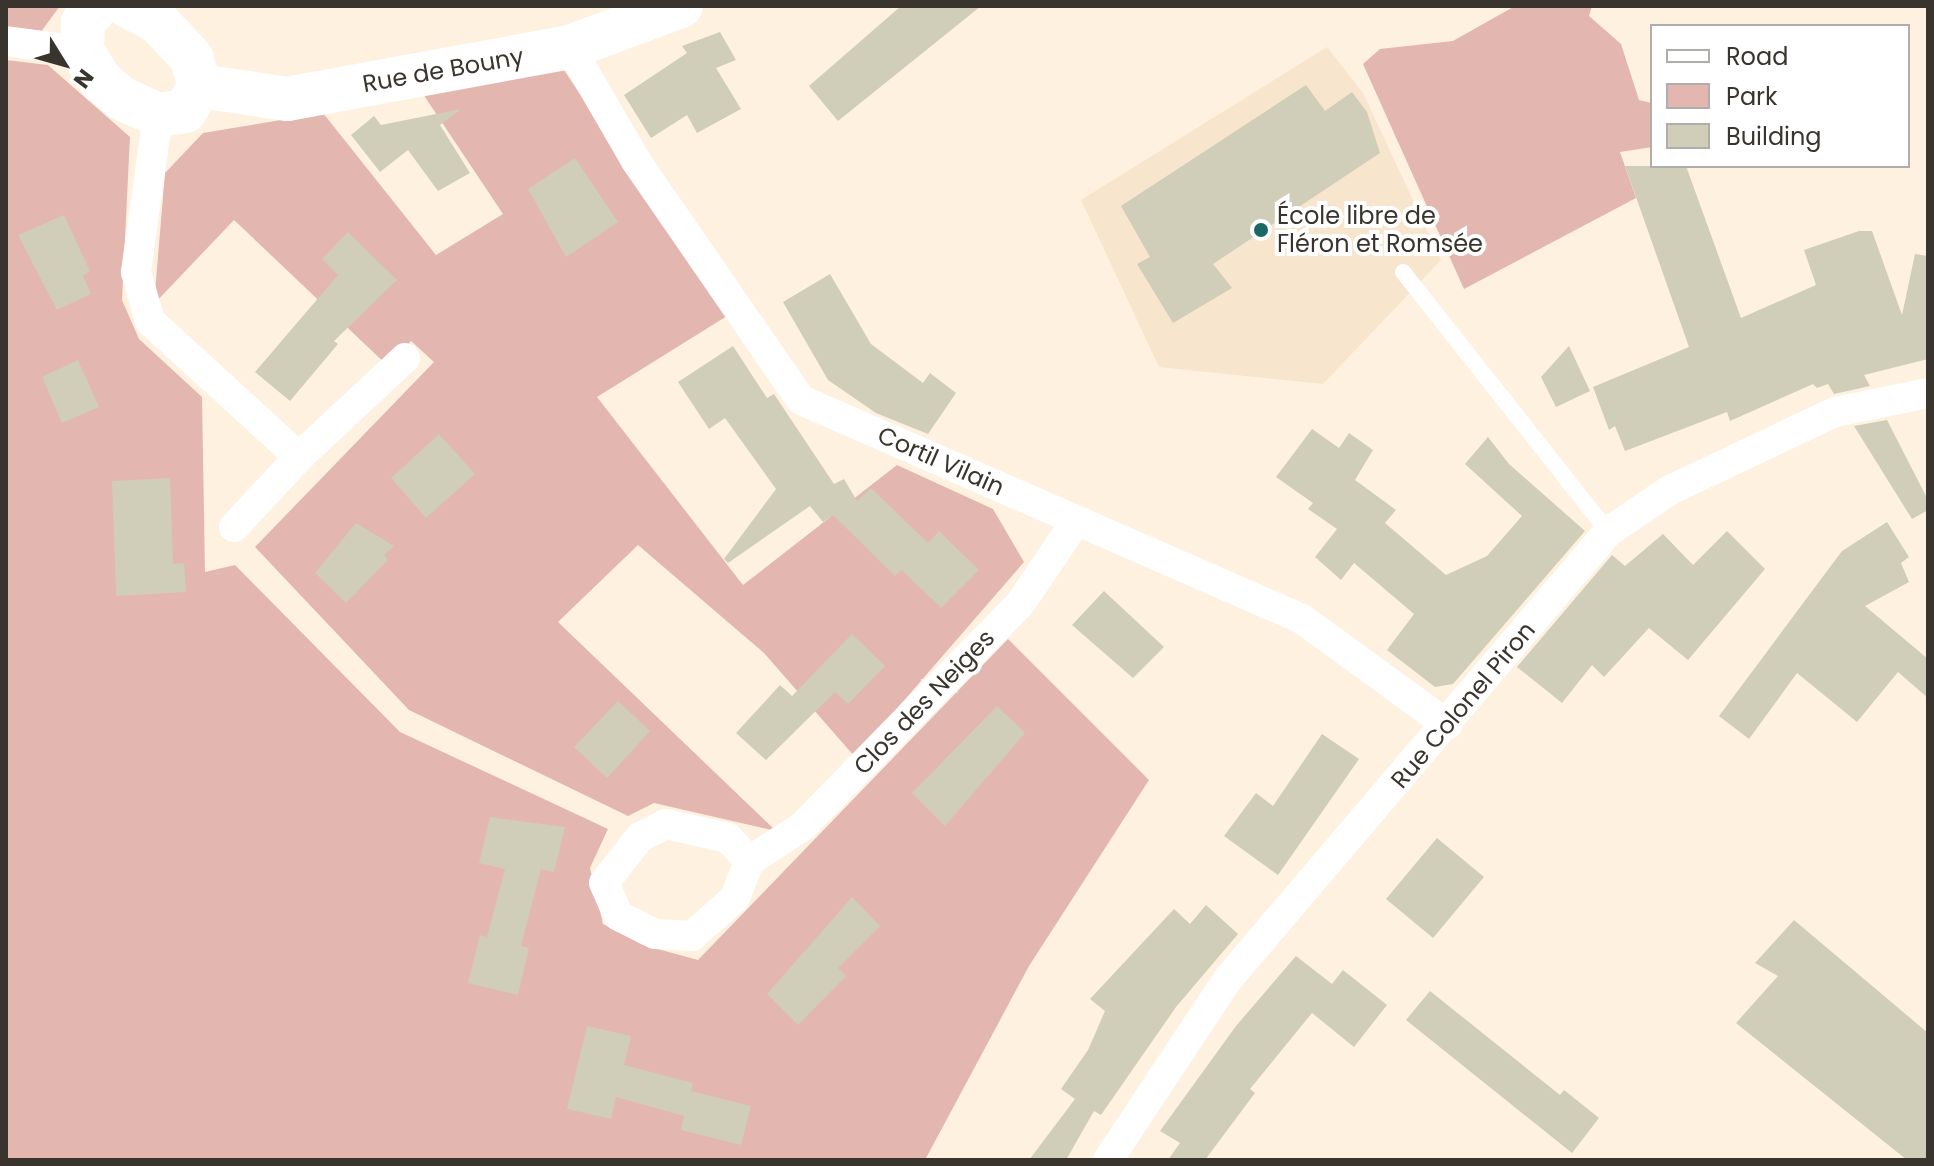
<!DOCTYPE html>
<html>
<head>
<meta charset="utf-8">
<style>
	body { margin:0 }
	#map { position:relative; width:1934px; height:1166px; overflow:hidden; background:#fff1df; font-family:Poppins,sans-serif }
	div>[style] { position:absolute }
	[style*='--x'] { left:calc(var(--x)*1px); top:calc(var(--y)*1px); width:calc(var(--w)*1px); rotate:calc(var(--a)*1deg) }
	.built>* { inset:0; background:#f7e5cd }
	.green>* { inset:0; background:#e4b6b0 }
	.building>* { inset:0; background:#d0cdb8 }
	.lane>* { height:16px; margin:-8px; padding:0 8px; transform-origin:8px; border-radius:8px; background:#fff }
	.street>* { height:30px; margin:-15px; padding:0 15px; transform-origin:15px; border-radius:15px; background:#fff }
	.secondary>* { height:44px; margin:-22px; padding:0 22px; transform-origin:22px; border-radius:22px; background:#fff }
	.dots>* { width:22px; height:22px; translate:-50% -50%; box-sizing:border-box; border:4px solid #fff; border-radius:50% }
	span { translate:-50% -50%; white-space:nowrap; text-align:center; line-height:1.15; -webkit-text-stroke:8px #fff; paint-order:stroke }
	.street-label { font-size:24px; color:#39342d }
	.poi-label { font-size:24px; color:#39342d }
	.left { translate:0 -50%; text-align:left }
	.frame { position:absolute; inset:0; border:8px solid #39342d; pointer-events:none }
	.legend { position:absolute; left:1650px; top:24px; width:260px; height:144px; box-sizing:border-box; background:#fff; border:2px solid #b0aeab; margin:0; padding:10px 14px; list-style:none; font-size:24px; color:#39342d }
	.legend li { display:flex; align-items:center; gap:16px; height:40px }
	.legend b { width:40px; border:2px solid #b0aeab }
	.north { position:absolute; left:24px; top:24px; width:80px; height:80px; -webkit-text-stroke:6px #fff; paint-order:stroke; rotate:127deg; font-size:22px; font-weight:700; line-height:32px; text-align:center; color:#39342d }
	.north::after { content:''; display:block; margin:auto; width:28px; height:36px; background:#39342d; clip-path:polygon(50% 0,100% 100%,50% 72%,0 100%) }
</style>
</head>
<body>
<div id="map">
	<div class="built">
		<div style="clip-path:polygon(1327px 47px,1363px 93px,1441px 260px,1323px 384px,1159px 367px,1081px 200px)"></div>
	</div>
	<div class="green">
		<div style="clip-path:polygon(6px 6px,60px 6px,40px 33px,6px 27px)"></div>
		<div style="clip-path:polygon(1515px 6px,1592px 6px,1589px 16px,1621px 44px,1639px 100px,1652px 103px,1652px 147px,1620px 152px,1636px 198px,1464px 289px,1363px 64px,1380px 49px,1453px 41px)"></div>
		<div style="clip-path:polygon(6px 60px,48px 65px,130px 137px,122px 300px,139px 339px,202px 397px,205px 572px,235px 565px,400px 732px,608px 829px,590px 868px,603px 924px,643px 945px,698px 960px,1008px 639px,1149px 780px,1029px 966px,925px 1160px,6px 1160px)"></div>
		<div style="clip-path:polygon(564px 70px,727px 316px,597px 397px,743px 585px,897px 465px,993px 509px,1024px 562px,855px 757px,764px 653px,638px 545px,558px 622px,776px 831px,654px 803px,628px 816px,409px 710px,255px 547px,434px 362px,411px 341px,390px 368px,234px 220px,154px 304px,165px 173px,203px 133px,323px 113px,436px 255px,503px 214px,423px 94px)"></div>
	</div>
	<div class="building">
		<div style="clip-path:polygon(901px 6px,981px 6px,838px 121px,809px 86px)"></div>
		<div style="clip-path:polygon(720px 32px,736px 60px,716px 68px,741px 109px,697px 133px,687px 115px,651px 138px,624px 95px,687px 53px,682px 46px)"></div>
		<div style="clip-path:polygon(1306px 85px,1325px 111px,1352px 92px,1367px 112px,1380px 153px,1213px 264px,1232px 288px,1173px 323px,1137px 264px,1150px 257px,1121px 206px)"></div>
		<div style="clip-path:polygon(461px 109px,440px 125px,470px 173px,438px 191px,408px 150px,380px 172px,351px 135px,374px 116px,381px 125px)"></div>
		<div style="clip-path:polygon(575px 158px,618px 222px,566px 257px,528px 189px)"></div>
		<div style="clip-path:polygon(1625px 166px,1686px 166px,1741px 318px,1816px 285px,1804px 250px,1859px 231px,1872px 231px,1902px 315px,1915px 254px,1928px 256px,1928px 359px,1864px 375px,1870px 386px,1834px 394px,1828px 384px,1817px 388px,1813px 384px,1730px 421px,1727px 412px,1625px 451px,1615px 426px,1609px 430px,1593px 387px,1689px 347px)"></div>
		<div style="clip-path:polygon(64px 215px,90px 271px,83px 276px,91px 294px,57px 310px,18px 235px)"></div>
		<div style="clip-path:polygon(348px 232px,397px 280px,334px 341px,338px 344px,290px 401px,255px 372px,338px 275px,322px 259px)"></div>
		<div style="clip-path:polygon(830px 274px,871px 344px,923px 383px,930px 373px,956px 393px,928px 434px,876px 413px,828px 380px,783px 302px)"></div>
		<div style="clip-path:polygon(733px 346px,767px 398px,774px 394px,834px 484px,844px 479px,857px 501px,871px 488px,928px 543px,939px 531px,979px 570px,941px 608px,902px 570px,895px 576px,833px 515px,823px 522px,810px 506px,728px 563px,724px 559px,776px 489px,725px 418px,709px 429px,678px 382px)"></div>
		<div style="clip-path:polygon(1569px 346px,1590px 391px,1556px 407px,1541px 377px)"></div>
		<div style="clip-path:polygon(78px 360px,99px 407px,62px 423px,42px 377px)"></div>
		<div style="clip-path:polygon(1887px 420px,1928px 500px,1928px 510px,1912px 519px,1854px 426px)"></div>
		<div style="clip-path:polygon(1312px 429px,1339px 448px,1349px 433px,1373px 450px,1355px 480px,1396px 510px,1385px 523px,1446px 575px,1487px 556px,1522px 516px,1465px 464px,1488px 437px,1509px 464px,1585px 531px,1453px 684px,1435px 687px,1387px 650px,1414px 614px,1354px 563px,1341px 580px,1315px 557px,1337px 529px,1308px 509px,1313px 503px,1276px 477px)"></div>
		<div style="clip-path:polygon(439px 434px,475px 474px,426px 518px,391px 478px)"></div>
		<div style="clip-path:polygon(170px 478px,173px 564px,184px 563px,186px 592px,116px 596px,112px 481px)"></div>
		<div style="clip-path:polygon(1887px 522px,1909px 557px,1901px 563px,1909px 582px,1865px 606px,1928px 659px,1928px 698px,1898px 672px,1857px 722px,1797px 673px,1749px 739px,1719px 716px,1842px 551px)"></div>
		<div style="clip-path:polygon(356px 523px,394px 546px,384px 555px,388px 560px,346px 603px,315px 573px)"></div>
		<div style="clip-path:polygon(1727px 531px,1765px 569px,1688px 660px,1649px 628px,1604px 677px,1592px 665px,1562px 703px,1517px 667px,1612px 555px,1625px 566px,1663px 534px,1693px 565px)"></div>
		<div style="clip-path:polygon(1104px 591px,1164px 647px,1133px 678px,1072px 625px)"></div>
		<div style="clip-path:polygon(852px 634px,885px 666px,848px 704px,835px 692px,766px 760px,736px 733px,780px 685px,792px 696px)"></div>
		<div style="clip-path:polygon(618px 701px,650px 731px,607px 778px,574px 747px)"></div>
		<div style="clip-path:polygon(997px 706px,1025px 733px,945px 826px,912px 793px)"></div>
		<div style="clip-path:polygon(1322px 734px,1359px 759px,1278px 875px,1224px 836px,1256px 793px,1273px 806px)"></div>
		<div style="clip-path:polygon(490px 817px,565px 827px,554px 872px,541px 869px,521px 946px,529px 948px,518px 995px,468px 983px,480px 935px,487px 937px,505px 869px,479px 863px)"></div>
		<div style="clip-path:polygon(1437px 838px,1484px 877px,1433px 938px,1386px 899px)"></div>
		<div style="clip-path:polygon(852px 897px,880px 926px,838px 968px,846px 976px,798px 1025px,767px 994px)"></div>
		<div style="clip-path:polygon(1206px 905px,1238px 934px,1176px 1007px,1101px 1115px,1094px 1111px,1066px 1160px,1029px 1160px,1075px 1099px,1061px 1089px,1088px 1050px,1105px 1011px,1090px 999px,1174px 909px,1190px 924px)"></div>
		<div style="clip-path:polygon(1794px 920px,1928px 1033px,1928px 1160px,1907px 1160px,1736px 1023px,1778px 976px,1755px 963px)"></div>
		<div style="clip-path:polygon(1296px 956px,1332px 984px,1343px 970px,1387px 1005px,1354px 1047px,1312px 1013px,1250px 1089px,1255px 1093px,1205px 1160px,1168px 1160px,1180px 1143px,1160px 1131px,1236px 1026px)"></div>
		<div style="clip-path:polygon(1430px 991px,1560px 1095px,1564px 1090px,1599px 1118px,1572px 1153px,1406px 1020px)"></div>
		<div style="clip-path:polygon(587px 1026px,631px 1036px,624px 1065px,693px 1083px,691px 1091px,751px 1106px,741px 1145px,681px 1130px,684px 1116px,616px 1097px,611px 1119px,567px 1109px)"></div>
	</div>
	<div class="lane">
		<div style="--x:1403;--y:272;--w:331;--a:51.7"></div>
	</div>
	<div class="street">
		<div style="--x:6;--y:41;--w:77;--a:7.5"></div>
		<div style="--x:570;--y:47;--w:132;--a:59.9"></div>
		<div style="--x:636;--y:161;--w:290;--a:55.4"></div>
		<div style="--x:801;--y:400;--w:547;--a:23.61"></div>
		<div style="--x:1302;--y:619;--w:180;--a:36"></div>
		<div style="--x:158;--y:115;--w:159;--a:98"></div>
		<div style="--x:136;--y:272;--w:51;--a:74.1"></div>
		<div style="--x:150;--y:321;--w:202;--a:42.4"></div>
		<div style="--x:299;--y:457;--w:145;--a:-43"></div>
		<div style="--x:234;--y:527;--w:96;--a:-47.1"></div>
		<div style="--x:749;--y:861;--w:31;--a:-132"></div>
		<div style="--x:728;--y:838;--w:64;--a:-167.3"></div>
		<div style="--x:666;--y:824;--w:29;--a:153"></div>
		<div style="--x:640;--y:837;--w:58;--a:128"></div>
		<div style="--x:604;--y:883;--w:36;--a:66"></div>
		<div style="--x:619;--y:916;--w:40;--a:26.6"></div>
		<div style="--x:655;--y:934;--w:37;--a:3"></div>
		<div style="--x:692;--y:936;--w:57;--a:-41.5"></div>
		<div style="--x:735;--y:898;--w:40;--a:-69"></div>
		<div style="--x:749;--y:861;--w:64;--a:-32.9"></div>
		<div style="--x:803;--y:826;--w:310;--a:-45.7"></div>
		<div style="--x:1020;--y:604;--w:100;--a:-56"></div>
		<div style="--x:1108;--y:1160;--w:217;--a:-56.5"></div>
		<div style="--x:1228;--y:979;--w:587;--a:-49.63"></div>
		<div style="--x:1608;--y:532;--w:75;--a:-34.1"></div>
		<div style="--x:1670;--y:490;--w:183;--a:-25.3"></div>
		<div style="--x:1835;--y:412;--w:95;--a:-11.5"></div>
	</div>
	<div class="secondary">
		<div style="--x:98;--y:6;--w:22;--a:133"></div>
		<div style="--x:83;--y:22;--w:29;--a:92"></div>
		<div style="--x:82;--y:51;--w:36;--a:58"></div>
		<div style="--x:101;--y:81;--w:26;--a:40"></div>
		<div style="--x:121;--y:98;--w:41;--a:24.7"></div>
		<div style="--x:158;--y:115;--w:27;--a:-8"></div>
		<div style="--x:185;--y:111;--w:29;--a:-59"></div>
		<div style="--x:200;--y:86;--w:30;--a:-107"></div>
		<div style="--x:191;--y:57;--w:50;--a:-133.4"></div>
		<div style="--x:157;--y:21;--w:33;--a:-153"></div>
		<div style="--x:200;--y:86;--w:88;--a:8.5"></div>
		<div style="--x:287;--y:99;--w:288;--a:-10.4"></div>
		<div style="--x:570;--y:47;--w:118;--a:-20.3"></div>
	</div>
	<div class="dots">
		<div style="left:1261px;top:230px;background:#1a6765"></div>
	</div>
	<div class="street-label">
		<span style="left:443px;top:70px;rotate:-10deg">Rue de Bouny</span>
		<span style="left:941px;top:461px;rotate:24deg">Cortil Vilain</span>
		<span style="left:924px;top:702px;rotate:-46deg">Clos des Neiges</span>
		<span style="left:1463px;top:705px;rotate:-50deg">Rue Colonel Piron</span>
	</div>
	<div class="poi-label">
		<span class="left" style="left:1277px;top:230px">École libre de<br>Fléron et Romsée</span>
	</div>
	<div class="frame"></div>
	<ul class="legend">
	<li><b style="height:10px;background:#fff"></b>Road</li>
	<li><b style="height:22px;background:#e4b6b0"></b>Park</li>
	<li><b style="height:22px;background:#d0cdb8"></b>Building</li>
	</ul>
	<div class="north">N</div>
</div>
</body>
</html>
